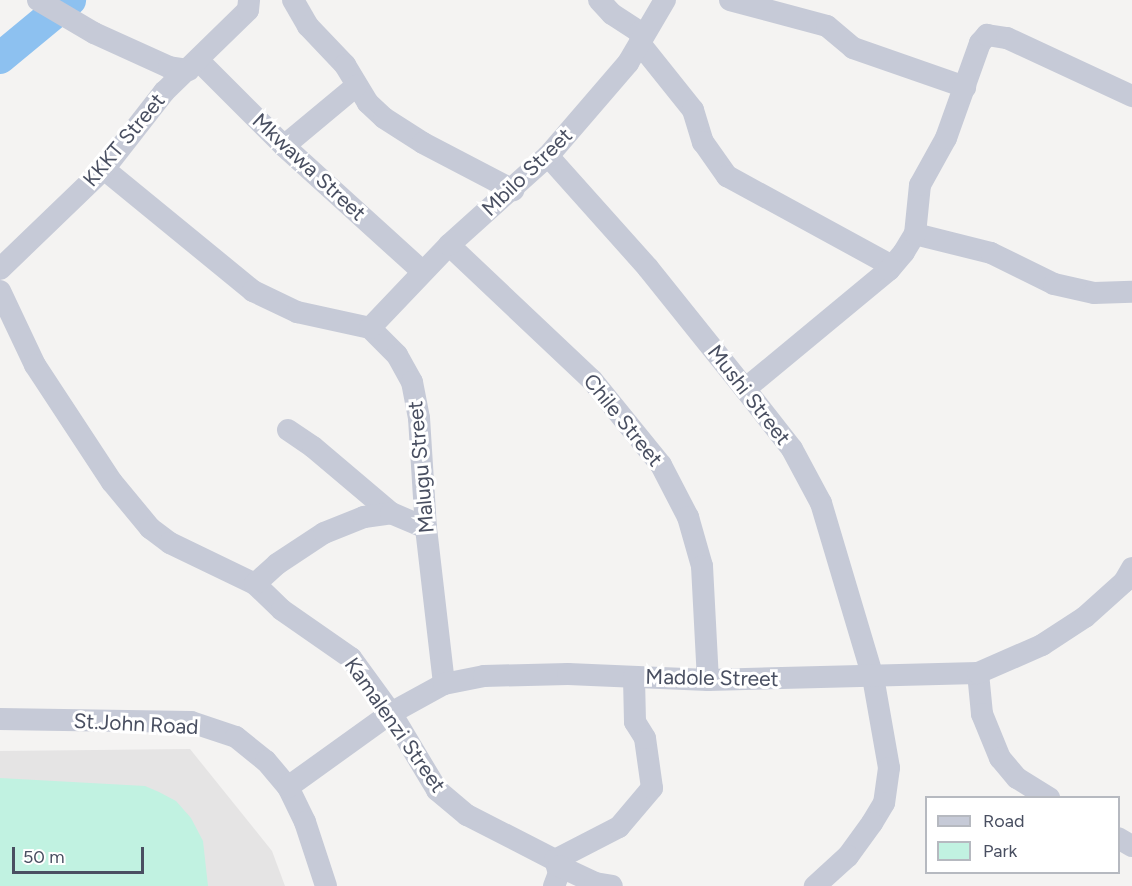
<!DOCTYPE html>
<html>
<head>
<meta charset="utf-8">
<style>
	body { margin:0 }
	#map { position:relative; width:1132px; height:886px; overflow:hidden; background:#f4f3f2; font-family:Figtree,sans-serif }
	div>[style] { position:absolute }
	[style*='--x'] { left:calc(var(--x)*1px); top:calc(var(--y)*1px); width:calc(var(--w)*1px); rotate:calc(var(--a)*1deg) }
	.education>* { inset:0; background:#e5e4e4 }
	.green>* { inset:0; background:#c1f2e1 }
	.river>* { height:32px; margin:-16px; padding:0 16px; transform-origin:16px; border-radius:16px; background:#8dc1f0 }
	.minor>* { height:22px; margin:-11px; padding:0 11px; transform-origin:11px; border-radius:11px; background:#c6cad7 }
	span { translate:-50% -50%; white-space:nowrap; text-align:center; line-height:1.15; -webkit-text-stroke:6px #fff; paint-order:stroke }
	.street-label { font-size:21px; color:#494f61 }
	.legend { position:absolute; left:925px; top:796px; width:195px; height:78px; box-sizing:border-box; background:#fff; border:2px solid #b6b9c0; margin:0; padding:8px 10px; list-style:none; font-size:18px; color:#494f61 }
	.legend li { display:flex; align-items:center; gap:12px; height:30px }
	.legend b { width:30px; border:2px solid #b6b9c0 }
	.scale { position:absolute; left:12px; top:847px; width:132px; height:27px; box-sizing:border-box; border:3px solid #494f61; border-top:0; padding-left:8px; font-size:18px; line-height:21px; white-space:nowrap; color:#494f61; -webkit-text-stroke:4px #fff; paint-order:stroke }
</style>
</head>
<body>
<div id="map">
	<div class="education">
		<div style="clip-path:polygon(190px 749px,272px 851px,285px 886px,0 886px,0 751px)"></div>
	</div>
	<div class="green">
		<div style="clip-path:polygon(0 778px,145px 786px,159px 792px,176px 801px,191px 818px,203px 841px,208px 886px,0 886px)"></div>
	</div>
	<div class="river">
		<div style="--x:0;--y:58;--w:91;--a:-39.6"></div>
	</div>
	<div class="minor">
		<div style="--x:38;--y:0;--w:65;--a:30.5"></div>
		<div style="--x:94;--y:33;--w:82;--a:24.4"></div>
		<div style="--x:169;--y:67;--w:20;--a:9"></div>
		<div style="--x:293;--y:0;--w:30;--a:60"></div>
		<div style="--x:308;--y:26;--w:54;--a:46.5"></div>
		<div style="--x:345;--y:65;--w:44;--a:58.8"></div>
		<div style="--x:368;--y:103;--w:22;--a:43"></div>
		<div style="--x:384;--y:118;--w:46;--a:32.7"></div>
		<div style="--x:423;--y:143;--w:102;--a:27.6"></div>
		<div style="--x:599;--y:0;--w:19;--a:47"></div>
		<div style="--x:612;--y:14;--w:33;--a:33"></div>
		<div style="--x:640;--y:32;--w:13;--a:86"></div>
		<div style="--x:641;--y:45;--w:83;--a:51.3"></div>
		<div style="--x:693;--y:110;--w:34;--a:73"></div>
		<div style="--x:703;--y:142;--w:42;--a:54.8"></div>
		<div style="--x:727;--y:176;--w:188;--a:28.6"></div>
		<div style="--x:730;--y:0;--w:100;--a:15"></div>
		<div style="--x:827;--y:26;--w:34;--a:40"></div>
		<div style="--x:853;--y:48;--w:119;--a:19.2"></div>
		<div style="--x:198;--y:60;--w:122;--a:45"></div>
		<div style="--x:284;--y:146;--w:186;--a:42.2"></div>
		<div style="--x:284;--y:146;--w:94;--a:-39.8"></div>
		<div style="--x:548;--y:156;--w:150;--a:48.2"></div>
		<div style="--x:648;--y:268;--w:155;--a:51.3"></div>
		<div style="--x:745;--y:389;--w:76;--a:51.9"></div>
		<div style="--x:792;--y:449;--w:61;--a:61.8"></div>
		<div style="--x:821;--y:503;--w:182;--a:73.4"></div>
		<div style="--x:873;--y:677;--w:92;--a:80"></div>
		<div style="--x:889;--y:768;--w:35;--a:98"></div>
		<div style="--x:884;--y:803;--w:23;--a:121"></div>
		<div style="--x:872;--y:823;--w:41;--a:126"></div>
		<div style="--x:848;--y:856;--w:45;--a:137.7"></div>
		<div style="--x:104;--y:169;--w:193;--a:39.3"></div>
		<div style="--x:253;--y:291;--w:49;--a:25.5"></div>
		<div style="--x:297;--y:312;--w:75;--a:12.4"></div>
		<div style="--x:370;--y:328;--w:38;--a:45"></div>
		<div style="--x:397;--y:355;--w:31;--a:61"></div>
		<div style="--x:412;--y:382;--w:37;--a:79"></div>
		<div style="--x:419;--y:418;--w:110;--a:86.4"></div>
		<div style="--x:426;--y:528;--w:157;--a:83.4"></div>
		<div style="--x:915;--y:234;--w:78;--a:14"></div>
		<div style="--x:991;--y:253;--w:70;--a:26.2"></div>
		<div style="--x:1054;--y:284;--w:41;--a:12.7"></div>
		<div style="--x:1094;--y:293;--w:38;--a:-2"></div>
		<div style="--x:449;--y:245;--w:197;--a:43.4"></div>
		<div style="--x:592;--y:380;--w:109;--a:50.9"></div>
		<div style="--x:661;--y:465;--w:59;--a:62.6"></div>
		<div style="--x:688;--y:517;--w:51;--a:74.1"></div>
		<div style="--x:702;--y:566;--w:114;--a:87"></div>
		<div style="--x:0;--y:269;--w:144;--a:-43.9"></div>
		<div style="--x:104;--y:169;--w:98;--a:-52.1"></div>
		<div style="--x:164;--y:92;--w:117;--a:-44.3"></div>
		<div style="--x:248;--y:10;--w:10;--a:-84"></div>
		<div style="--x:0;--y:291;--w:82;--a:64.7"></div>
		<div style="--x:35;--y:365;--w:140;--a:56.7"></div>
		<div style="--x:112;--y:482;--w:60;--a:50.4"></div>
		<div style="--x:150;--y:528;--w:25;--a:37"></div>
		<div style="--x:170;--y:543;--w:94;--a:25.8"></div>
		<div style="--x:255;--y:584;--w:37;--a:44"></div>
		<div style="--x:282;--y:610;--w:84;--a:34.8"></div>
		<div style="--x:351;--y:658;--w:68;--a:54"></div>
		<div style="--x:391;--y:713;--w:90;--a:59.1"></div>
		<div style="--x:437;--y:790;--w:39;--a:40"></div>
		<div style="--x:467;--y:815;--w:99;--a:27.1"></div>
		<div style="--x:555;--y:860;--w:14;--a:73"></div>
		<div style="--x:559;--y:873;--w:14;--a:111"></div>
		<div style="--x:370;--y:328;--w:115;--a:-46.4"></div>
		<div style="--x:449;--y:245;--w:133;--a:-42"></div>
		<div style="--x:548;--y:156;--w:123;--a:-49.3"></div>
		<div style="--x:628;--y:63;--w:73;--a:-59.6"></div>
		<div style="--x:745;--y:389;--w:187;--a:-39.6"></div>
		<div style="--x:889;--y:270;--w:23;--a:-50"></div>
		<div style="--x:904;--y:252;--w:21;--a:-59"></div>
		<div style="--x:915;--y:234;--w:49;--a:-84.2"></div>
		<div style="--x:920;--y:185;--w:54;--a:-61"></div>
		<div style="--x:946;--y:138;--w:101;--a:-70.3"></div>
		<div style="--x:980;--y:43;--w:11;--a:-49"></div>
		<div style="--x:987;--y:35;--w:20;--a:9"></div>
		<div style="--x:1007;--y:38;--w:138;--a:24.9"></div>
		<div style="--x:288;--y:430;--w:30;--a:34"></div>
		<div style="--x:313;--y:447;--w:102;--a:40.2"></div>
		<div style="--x:255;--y:584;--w:30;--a:-42"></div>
		<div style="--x:277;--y:564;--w:56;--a:-33.4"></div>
		<div style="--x:324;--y:533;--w:43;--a:-21.8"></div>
		<div style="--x:364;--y:517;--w:27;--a:-8"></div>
		<div style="--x:391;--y:513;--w:38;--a:23"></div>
		<div style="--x:978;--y:673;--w:41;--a:84.4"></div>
		<div style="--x:982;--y:714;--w:48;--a:67.8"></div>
		<div style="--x:1000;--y:758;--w:26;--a:50"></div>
		<div style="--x:1017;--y:778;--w:38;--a:32"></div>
		<div style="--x:0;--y:719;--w:191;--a:0.9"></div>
		<div style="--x:191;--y:722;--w:47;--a:18.4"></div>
		<div style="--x:236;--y:737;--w:38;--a:39"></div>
		<div style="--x:266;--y:761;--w:34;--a:50"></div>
		<div style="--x:288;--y:787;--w:39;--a:64"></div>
		<div style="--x:305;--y:822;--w:67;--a:71.8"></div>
		<div style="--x:288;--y:787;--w:127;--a:-35.7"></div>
		<div style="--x:391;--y:713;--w:60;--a:-28.7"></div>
		<div style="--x:444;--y:684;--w:41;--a:-11.3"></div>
		<div style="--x:484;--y:676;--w:84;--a:-1.4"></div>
		<div style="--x:568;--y:674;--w:140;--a:2.5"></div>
		<div style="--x:708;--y:680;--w:270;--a:-1.5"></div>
		<div style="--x:978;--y:673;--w:70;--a:-23.6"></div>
		<div style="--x:1042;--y:645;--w:51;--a:-33.1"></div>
		<div style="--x:1085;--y:617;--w:52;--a:-41.9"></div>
		<div style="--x:1124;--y:582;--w:16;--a:-60"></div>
		<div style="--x:1118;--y:838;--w:16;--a:30"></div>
		<div style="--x:555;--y:860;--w:72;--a:-27.3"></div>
		<div style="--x:619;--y:827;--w:51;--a:-49.8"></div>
		<div style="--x:652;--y:788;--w:50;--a:-98"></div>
		<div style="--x:645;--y:738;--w:19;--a:-122"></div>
		<div style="--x:635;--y:722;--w:45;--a:-91.3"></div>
		<div style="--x:559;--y:866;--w:40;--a:25"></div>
		<div style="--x:595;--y:883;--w:17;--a:10"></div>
	</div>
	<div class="street-label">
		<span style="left:124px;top:140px;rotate:-50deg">KKKT Street</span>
		<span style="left:309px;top:167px;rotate:43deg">Mkwawa Street</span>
		<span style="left:527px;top:172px;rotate:-44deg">Mbilo Street</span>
		<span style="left:749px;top:395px;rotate:52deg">Mushi Street</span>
		<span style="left:623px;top:420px;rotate:51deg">Chile Street</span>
		<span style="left:421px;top:467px;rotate:-95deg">Malugu Street</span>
		<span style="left:712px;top:678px;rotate:1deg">Madole Street</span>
		<span style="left:136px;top:724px;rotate:3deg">St.John Road</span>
		<span style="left:395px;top:725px;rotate:55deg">Kamalenzi Street</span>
	</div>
	<ul class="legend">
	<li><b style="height:8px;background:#c6cad7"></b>Road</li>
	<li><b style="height:16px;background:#c1f2e1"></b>Park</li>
	</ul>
	<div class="scale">50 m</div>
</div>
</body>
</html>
